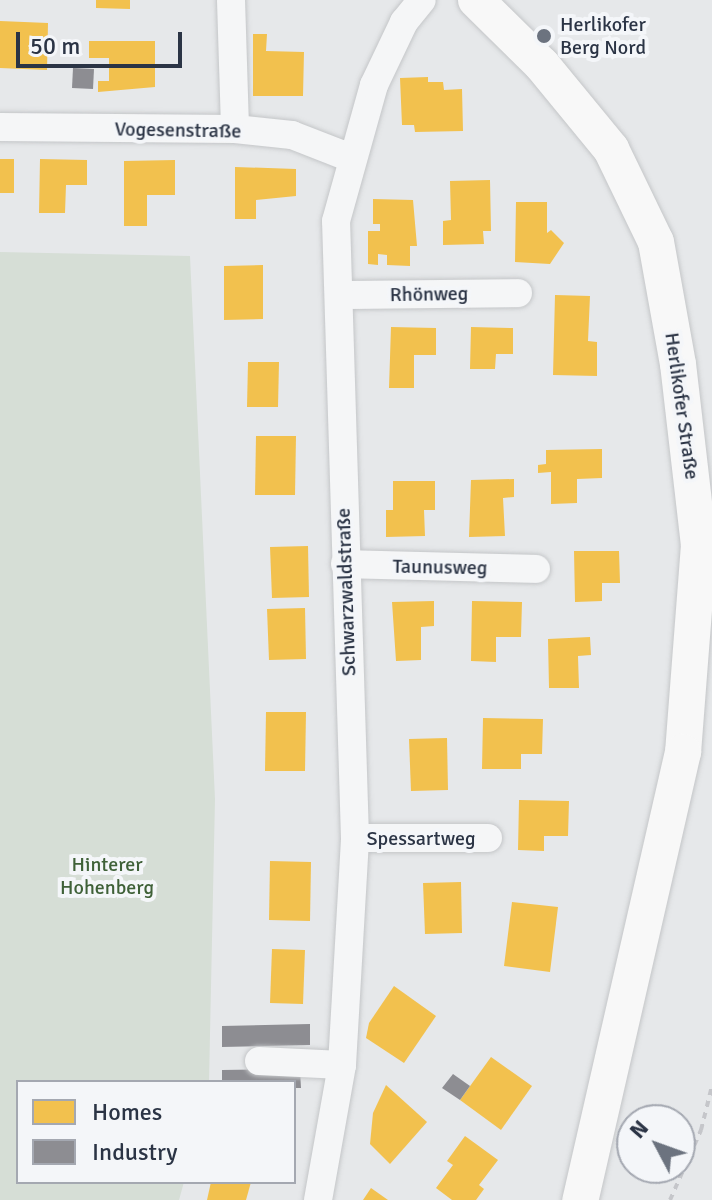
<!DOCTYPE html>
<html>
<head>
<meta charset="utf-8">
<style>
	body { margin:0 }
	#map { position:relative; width:712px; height:1200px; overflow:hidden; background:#e6e8ea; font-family:Signika,sans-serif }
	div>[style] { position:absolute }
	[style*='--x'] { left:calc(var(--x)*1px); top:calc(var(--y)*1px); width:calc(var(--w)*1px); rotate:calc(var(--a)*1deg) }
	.green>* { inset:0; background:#d6ded6 }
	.homes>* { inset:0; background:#f2c14e }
	.industry>* { inset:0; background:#8d8d92 }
	.path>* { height:4px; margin-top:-2px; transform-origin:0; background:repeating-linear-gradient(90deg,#c5c6ca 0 6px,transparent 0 12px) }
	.roads { filter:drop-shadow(0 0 2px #c4c6c8) drop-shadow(0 0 2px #c4c6c8) }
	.minor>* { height:28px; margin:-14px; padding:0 14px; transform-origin:14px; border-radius:14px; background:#f5f6f7 }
	.major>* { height:36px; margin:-18px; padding:0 18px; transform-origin:18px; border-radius:18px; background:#f8f8f8 }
	.dots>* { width:22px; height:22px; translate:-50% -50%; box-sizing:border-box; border:4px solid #f4f6f9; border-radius:50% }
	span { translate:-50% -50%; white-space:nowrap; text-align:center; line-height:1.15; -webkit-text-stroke:8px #f4f6f9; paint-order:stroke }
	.poi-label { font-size:20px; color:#2b3445 }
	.left { translate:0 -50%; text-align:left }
	.street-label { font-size:20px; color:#2b3445 }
	.park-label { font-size:20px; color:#3f6138 }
	.legend { position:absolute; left:16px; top:1080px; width:280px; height:104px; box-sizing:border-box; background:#f4f6f9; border:2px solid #a4a8b1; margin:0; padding:10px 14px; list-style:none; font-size:24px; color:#2b3445 }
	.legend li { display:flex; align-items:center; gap:16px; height:40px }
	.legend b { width:40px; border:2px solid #a4a8b1 }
	.north { position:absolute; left:616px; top:1104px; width:80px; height:80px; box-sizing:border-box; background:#f4f6f9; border:2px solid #a4a8b1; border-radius:50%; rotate:311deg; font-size:22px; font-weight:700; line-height:32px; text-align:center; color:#2b3445 }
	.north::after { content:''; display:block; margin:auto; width:28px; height:36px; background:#6c737f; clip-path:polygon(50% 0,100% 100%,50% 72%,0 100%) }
	.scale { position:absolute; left:16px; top:32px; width:166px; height:36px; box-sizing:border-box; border:4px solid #2b3445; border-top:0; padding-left:10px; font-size:24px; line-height:28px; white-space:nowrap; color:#2b3445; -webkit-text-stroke:6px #f4f6f9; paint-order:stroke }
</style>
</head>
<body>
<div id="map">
	<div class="green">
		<div style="clip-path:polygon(0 252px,190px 256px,215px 799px,209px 1082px,18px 1082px,18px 1182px,184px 1182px,179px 1200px,0 1200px)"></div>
	</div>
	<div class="homes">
		<div style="clip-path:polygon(96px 0,130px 0,130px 9px,96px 8px)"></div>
		<div style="clip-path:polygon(0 21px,48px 23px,47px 70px,0 68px)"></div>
		<div style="clip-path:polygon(253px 34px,267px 34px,266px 51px,304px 52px,303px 96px,253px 96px)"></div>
		<div style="clip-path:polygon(89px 41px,155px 41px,155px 87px,98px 92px,98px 81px,109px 81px,109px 58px,89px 58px)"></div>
		<div style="clip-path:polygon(428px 77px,428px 82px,443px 82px,444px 90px,462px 89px,463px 131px,415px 132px,414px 125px,402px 125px,400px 78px)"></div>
		<div style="clip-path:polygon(0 159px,14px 159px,14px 193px,0 193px)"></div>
		<div style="clip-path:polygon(40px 159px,87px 160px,87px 185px,66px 185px,65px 213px,39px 213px)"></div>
		<div style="clip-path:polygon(175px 160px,175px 195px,147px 195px,147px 226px,124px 226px,124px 161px)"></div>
		<div style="clip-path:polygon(235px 167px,296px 169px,296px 196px,256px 200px,256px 219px,235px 219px)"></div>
		<div style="clip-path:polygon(490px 180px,491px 231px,483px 231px,484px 244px,443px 245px,443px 221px,451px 220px,450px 181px)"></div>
		<div style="clip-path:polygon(373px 199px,413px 200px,417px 246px,410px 246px,410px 266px,387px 265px,387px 255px,378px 254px,378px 265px,368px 264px,368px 231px,380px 231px,380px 224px,373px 224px)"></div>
		<div style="clip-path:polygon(516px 202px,547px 202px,547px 233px,551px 230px,564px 243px,550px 264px,515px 262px)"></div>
		<div style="clip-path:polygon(263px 265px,263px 319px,224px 320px,224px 266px)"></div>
		<div style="clip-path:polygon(555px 295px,590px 296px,588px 341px,597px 342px,597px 376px,553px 375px)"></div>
		<div style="clip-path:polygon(391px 327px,436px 328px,436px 355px,414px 355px,414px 388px,389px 388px)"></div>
		<div style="clip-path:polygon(471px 327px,513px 328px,513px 354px,496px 354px,495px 369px,470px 369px)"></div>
		<div style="clip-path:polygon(248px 362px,279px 362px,278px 407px,247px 407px)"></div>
		<div style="clip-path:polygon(256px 436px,296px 436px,295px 495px,255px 495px)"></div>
		<div style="clip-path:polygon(602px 449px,602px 478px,577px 479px,577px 503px,551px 504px,551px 472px,538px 473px,538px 465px,546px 464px,546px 450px)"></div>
		<div style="clip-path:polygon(514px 479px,514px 497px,503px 498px,505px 536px,469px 537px,471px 480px)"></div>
		<div style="clip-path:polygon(393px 481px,435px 481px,435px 510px,424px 510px,425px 536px,386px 537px,386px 510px,393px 510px)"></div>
		<div style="clip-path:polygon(308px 546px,309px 597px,272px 598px,270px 547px)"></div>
		<div style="clip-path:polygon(574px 551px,619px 551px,620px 583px,602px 583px,602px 601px,575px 602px)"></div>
		<div style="clip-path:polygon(434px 601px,434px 626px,421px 627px,421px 660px,396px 661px,392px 602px)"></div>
		<div style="clip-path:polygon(472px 601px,522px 602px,521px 637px,496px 637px,496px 662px,471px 661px)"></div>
		<div style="clip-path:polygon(305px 608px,306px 659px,269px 660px,267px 609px)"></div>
		<div style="clip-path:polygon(590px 637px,591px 655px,578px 656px,579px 688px,549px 688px,548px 639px)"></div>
		<div style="clip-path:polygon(266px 712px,306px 712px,305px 771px,265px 771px)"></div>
		<div style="clip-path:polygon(483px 718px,543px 719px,542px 754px,521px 754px,521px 769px,482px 769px)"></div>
		<div style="clip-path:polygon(447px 738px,448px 790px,411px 791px,409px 739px)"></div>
		<div style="clip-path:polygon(519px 800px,569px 801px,568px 836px,544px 836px,544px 851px,518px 850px)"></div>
		<div style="clip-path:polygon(270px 861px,311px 862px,310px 921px,269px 920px)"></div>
		<div style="clip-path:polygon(461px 882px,462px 933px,425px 934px,423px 883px)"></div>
		<div style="clip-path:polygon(512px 902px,558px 907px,550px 972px,504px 966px)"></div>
		<div style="clip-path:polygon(272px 949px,305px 950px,303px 1004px,270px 1003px)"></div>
		<div style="clip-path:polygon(394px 986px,436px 1016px,404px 1063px,366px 1038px,369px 1023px)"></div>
		<div style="clip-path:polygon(491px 1057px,532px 1086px,501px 1130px,460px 1100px)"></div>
		<div style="clip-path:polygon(386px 1085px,427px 1122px,390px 1164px,370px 1144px,373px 1113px)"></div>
		<div style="clip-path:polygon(465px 1136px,498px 1160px,479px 1185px,484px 1189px,476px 1200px,452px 1200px,436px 1188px,453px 1165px,447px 1161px)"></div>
		<div style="clip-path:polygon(211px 1182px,251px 1182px,246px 1200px,207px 1200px)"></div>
		<div style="clip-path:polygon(371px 1188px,388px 1200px,363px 1200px)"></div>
	</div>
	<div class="industry">
		<div style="clip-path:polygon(73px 68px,94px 69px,93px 89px,72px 88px)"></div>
		<div style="clip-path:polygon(310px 1024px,310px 1045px,222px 1047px,222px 1026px)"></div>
		<div style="clip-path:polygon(300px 1069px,301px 1088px,294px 1088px,294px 1082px,222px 1082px,222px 1070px)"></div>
		<div style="clip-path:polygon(453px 1074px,470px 1086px,460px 1100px,442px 1088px)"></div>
	</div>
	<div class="path">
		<div style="--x:670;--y:1200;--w:77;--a:-66.1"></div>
		<div style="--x:701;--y:1130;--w:45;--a:-76"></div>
	</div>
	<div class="roads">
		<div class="minor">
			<div style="--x:231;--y:0;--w:129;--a:88.2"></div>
			<div style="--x:0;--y:127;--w:235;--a:0.5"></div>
			<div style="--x:235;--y:129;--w:57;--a:6"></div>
			<div style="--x:292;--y:135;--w:63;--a:21.3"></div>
			<div style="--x:340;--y:295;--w:178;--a:-0.6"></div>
			<div style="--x:345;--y:564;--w:191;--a:1.5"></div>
			<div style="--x:355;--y:838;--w:133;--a:0"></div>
			<div style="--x:259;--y:1061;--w:83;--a:2.8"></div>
			<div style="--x:318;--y:1200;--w:137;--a:-79.9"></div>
			<div style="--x:342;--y:1065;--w:227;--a:-86.7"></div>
			<div style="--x:355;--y:838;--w:617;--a:-91.76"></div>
			<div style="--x:336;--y:221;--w:141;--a:-74.4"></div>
			<div style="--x:374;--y:85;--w:70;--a:-64.5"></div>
			<div style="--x:404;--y:22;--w:28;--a:-51"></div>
		</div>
		<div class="major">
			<div style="--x:476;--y:0;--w:93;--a:44.6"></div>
			<div style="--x:542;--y:65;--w:109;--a:50.6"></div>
			<div style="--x:611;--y:149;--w:103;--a:64.2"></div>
			<div style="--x:656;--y:242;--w:124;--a:79.8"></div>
			<div style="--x:678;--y:364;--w:182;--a:83.4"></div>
			<div style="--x:699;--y:545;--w:208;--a:94.4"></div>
			<div style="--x:683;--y:752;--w:460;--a:102.9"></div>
		</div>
	</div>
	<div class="dots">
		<div style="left:544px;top:36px;background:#6c737f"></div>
	</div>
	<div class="poi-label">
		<span class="left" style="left:560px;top:36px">Herlikofer<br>Berg Nord</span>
	</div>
	<div class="street-label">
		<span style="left:178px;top:130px;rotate:1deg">Vogesenstraße</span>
		<span style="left:429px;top:294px;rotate:-1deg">Rhönweg</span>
		<span style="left:682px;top:406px;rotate:82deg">Herlikofer Straße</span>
		<span style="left:440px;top:567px;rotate:1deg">Taunusweg</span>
		<span style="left:346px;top:592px;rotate:-92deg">Schwarzwaldstraße</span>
		<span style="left:421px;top:838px">Spessartweg</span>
	</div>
	<div class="park-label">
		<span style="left:107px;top:876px">Hinterer<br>Hohenberg</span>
	</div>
	<ul class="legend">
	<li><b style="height:22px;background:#f2c14e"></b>Homes</li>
	<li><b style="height:22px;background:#8d8d92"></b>Industry</li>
	</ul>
	<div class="north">N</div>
	<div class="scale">50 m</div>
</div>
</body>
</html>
